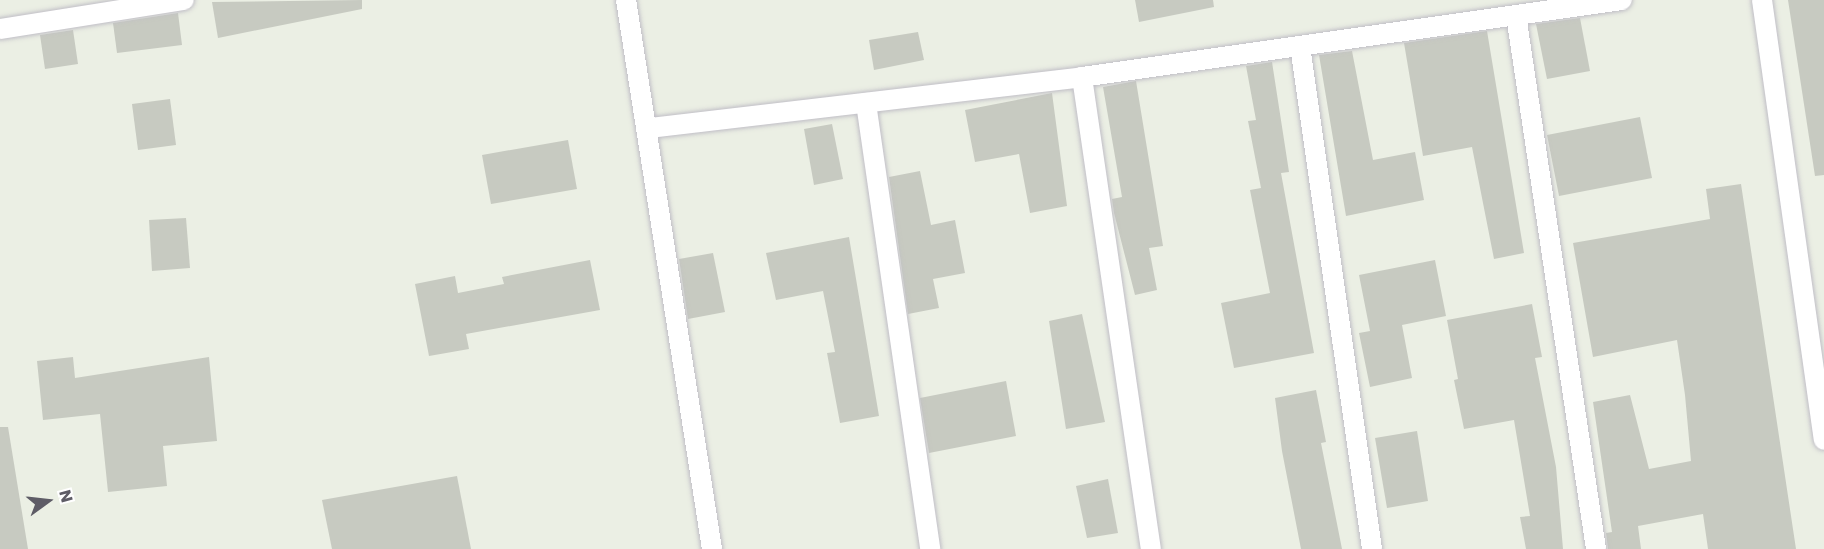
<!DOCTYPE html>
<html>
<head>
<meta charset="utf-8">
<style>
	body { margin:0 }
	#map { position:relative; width:1824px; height:549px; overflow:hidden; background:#ebefe4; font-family:Poppins,sans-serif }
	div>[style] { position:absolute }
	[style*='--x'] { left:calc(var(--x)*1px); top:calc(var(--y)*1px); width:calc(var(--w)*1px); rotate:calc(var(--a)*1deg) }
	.building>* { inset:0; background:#c7cac1 }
	.roads { filter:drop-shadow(0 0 2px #c0bec6) drop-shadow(0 0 2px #c0bec6) }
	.minor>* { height:20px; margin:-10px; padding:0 10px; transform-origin:10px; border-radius:10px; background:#fff }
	span { translate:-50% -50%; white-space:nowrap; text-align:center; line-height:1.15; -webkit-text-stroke:4.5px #fff; paint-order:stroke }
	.north { position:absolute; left:18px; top:471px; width:60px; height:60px; -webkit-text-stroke:4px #fff; paint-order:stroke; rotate:75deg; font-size:16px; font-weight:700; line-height:24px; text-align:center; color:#5e5c66 }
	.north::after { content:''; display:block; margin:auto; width:21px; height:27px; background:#5e5c66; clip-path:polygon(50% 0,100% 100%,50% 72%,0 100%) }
</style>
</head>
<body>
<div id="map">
	<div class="building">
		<div style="clip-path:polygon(362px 0,362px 9px,218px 38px,212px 2px)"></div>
		<div style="clip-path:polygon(1135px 0,1213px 0,1214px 7px,1139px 22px)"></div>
		<div style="clip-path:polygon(1788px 0,1824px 0,1824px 175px,1815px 176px)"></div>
		<div style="clip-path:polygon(178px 13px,182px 45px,117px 53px,113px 23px)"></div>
		<div style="clip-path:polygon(1580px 18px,1590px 71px,1547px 79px,1536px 24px)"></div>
		<div style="clip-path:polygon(73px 30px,78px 64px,45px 69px,40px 35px)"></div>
		<div style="clip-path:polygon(1487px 31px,1524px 253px,1494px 259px,1472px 147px,1423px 156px,1404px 43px)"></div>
		<div style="clip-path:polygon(918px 32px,924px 60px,874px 70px,869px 40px)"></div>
		<div style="clip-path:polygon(1352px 51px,1373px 160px,1415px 152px,1424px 200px,1346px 216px,1319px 55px)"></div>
		<div style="clip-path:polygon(1272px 62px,1289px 172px,1281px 173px,1314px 353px,1234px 368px,1221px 303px,1270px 293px,1250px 190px,1261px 188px,1248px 121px,1256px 120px,1246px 66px)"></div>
		<div style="clip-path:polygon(1136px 81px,1163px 246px,1149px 248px,1157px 290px,1135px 295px,1114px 213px,1112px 199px,1122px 197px,1103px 87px)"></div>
		<div style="clip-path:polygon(1052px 93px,1067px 206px,1030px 213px,1019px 154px,975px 162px,965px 110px)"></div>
		<div style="clip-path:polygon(170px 99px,176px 145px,138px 150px,132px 104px)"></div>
		<div style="clip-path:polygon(1640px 117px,1652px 178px,1559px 196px,1547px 135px)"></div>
		<div style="clip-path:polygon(832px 124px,843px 179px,814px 185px,804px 129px)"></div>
		<div style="clip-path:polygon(568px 140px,577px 189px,491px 204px,482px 155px)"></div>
		<div style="clip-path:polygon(920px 171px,931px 225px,955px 220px,965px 273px,933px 279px,939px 308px,908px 314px,889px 177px)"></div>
		<div style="clip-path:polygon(1741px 184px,1796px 549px,1708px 549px,1703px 514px,1638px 526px,1641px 549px,1608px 549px,1606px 533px,1612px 532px,1593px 402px,1630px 395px,1649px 469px,1691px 461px,1685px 395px,1677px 340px,1593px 357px,1573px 243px,1710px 219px,1706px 189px)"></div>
		<div style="clip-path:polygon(186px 218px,190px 268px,152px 271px,149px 220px)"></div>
		<div style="clip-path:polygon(849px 237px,879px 416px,840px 423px,827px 353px,835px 352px,823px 291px,776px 300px,766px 253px)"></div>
		<div style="clip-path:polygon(713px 253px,725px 312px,688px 319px,679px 259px)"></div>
		<div style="clip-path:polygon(590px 260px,600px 310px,466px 334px,469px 349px,429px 356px,415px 284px,455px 276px,458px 293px,504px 284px,502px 277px)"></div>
		<div style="clip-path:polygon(1435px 260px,1446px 316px,1402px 325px,1412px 378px,1370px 387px,1359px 333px,1370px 331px,1359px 275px)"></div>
		<div style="clip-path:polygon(1532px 304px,1542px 357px,1535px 358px,1556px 467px,1563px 549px,1526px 549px,1520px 517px,1530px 516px,1514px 420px,1464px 429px,1454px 380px,1458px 379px,1447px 320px)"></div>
		<div style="clip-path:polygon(1082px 314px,1105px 422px,1066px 429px,1049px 321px)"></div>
		<div style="clip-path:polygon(73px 357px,75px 378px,209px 357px,217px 441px,163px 446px,167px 486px,108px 492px,100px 414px,43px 420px,37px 361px)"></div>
		<div style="clip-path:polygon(1006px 381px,1016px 436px,929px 453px,920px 398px)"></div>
		<div style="clip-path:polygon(1316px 390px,1326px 442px,1321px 443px,1342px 549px,1301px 549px,1282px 451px,1275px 398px)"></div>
		<div style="clip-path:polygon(0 427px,8px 427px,28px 549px,0 549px)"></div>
		<div style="clip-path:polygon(1417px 431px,1428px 501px,1387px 508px,1375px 438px)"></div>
		<div style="clip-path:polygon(457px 476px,471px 549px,332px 549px,322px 500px)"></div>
		<div style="clip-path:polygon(1108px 479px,1118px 533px,1087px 538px,1076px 486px)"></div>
	</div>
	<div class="roads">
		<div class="minor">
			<div style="--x:626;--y:0;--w:556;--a:81.1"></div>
			<div style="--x:1762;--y:0;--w:444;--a:82"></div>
			<div style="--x:1516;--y:15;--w:540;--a:81.48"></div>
			<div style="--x:0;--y:29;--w:186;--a:-9"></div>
			<div style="--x:1300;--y:46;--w:508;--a:81.85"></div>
			<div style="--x:1082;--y:77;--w:477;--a:81.7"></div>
			<div style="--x:866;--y:103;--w:451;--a:81.8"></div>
			<div style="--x:650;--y:128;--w:435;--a:-6.7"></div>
			<div style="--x:1082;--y:77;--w:545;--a:-8.12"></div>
		</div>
	</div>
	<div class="north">N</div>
</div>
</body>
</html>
